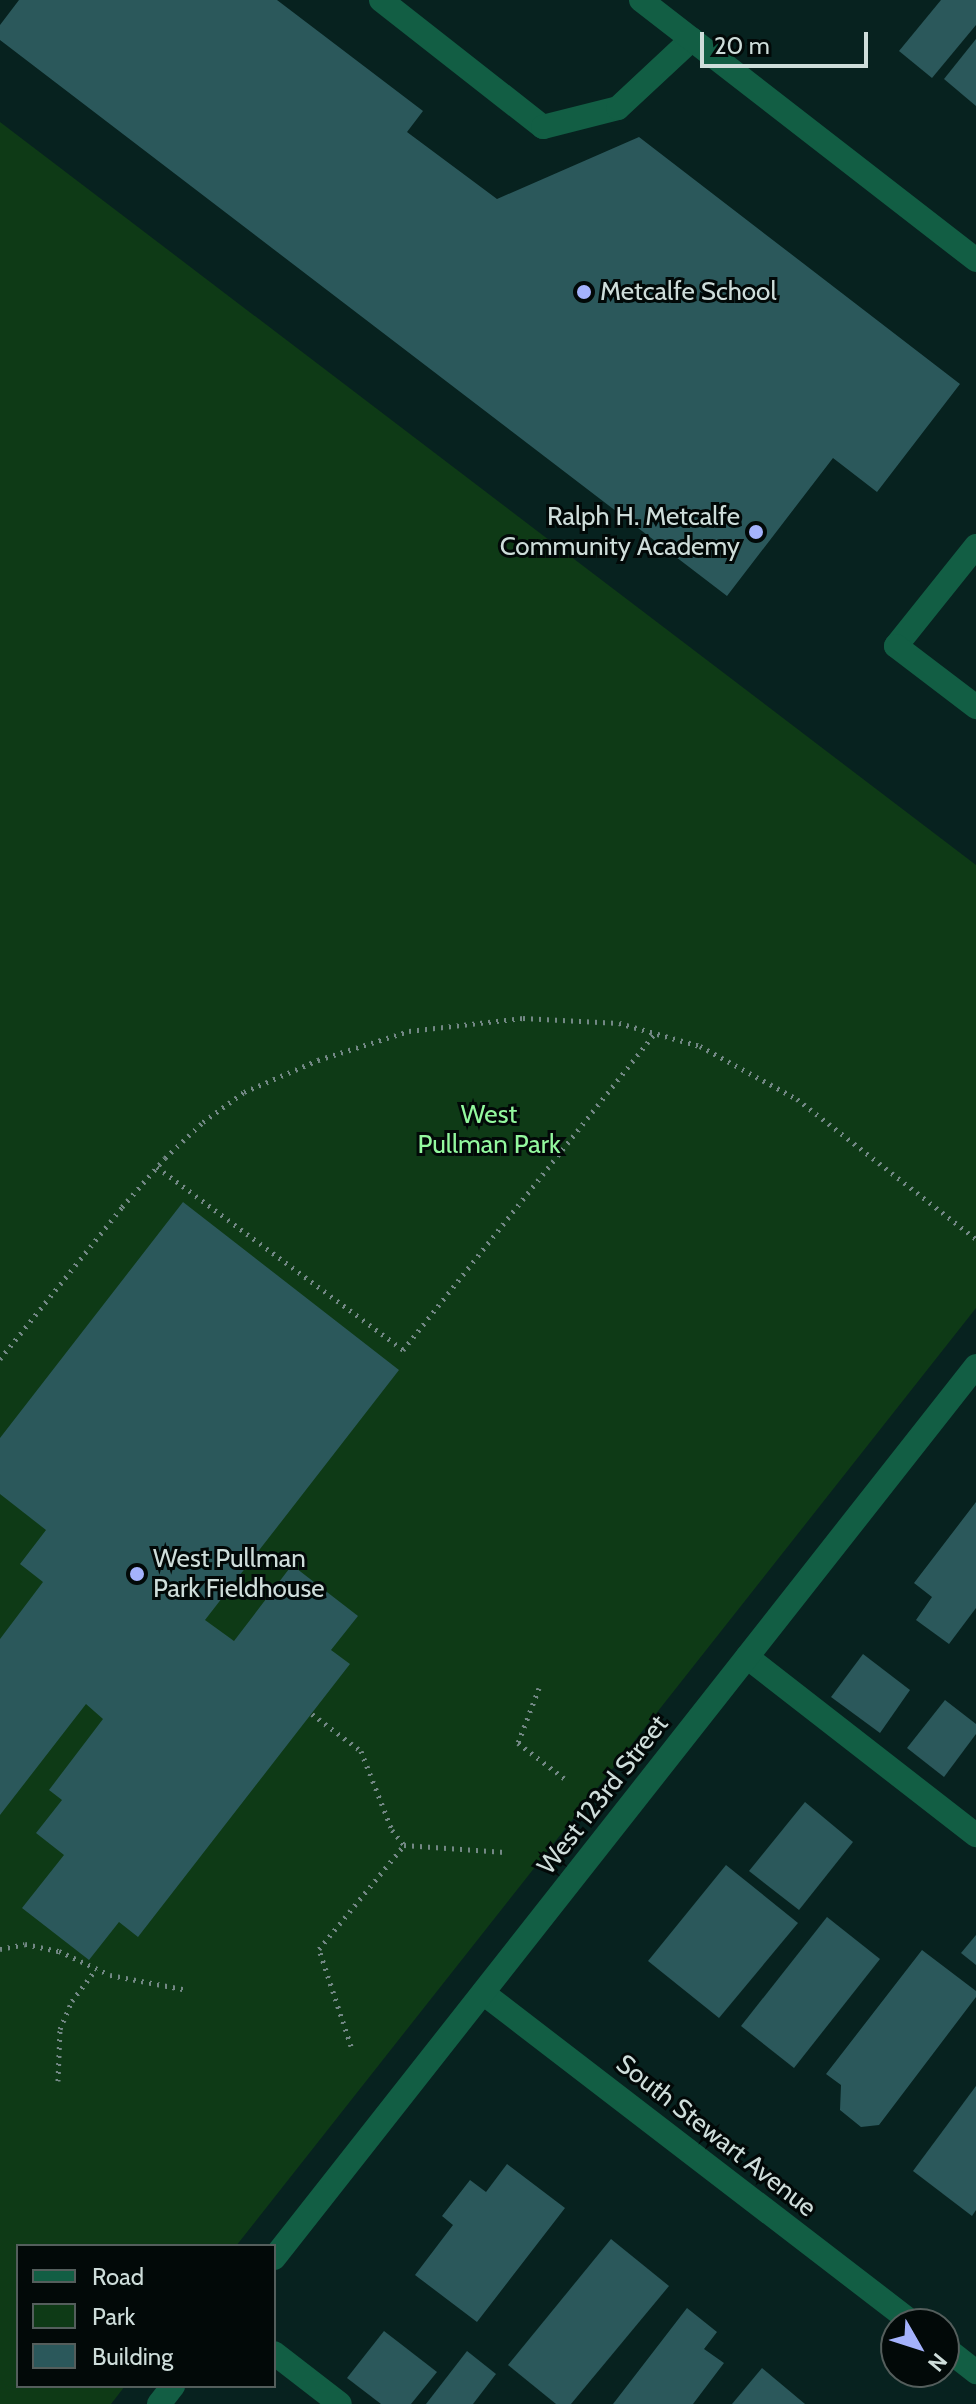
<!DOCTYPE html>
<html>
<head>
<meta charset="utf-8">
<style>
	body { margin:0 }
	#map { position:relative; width:976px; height:2404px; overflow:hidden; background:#07221f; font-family:Cabin,sans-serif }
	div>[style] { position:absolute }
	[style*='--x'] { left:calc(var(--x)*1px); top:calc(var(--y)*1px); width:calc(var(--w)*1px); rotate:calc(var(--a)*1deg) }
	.green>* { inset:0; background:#0e3a16 }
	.building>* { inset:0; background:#2b585b }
	.path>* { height:5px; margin-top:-2.5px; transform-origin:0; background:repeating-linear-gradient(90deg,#738885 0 2px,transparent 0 8px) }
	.minor>* { height:24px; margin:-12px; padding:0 12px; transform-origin:12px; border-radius:12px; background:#125e44 }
	.dots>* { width:22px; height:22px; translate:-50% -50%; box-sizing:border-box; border:4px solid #020908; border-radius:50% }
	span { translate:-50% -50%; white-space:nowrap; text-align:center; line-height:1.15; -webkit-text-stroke:6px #020908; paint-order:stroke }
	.poi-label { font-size:26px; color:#ceddda }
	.left { translate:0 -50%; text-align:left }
	.right { translate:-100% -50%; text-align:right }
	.park-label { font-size:26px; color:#93f89e }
	.street-label { font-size:26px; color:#ceddda }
	.legend { position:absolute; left:16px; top:2244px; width:260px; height:144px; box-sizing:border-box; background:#020908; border:2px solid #545e5c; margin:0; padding:10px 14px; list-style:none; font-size:24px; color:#ceddda }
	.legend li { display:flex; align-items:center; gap:16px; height:40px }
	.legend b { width:40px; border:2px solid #545e5c }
	.north { position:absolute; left:880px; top:2308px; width:80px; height:80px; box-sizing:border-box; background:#020908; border:2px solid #545e5c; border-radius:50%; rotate:129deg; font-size:22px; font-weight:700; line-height:32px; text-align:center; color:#ceddda }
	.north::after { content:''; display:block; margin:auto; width:28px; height:36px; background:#a4b2fc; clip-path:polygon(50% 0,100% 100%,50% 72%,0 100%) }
	.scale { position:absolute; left:700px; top:32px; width:168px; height:36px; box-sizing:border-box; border:4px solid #ceddda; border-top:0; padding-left:10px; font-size:24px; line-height:28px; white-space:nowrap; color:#ceddda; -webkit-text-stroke:6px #020908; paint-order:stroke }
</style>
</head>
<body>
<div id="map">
	<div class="green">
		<div style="clip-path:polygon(0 122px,976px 865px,976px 1308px,236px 2246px,18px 2246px,18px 2386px,125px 2386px,111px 2404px,0 2404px)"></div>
	</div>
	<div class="building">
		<div style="clip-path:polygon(19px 0,277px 0,423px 111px,407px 132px,497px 199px,639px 137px,960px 384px,877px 492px,833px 458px,727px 596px,0 40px,0 25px)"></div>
		<div style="clip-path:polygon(941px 0,976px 0,976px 25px,932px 78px,899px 51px)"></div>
		<div style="clip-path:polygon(976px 39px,976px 106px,944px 79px)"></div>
		<div style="clip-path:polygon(183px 1202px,399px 1370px,205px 1620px,234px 1641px,292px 1565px,358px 1616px,331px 1650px,350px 1664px,138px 1937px,119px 1922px,89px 1960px,22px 1908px,64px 1855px,36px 1833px,62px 1800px,49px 1790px,103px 1719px,86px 1704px,0 1815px,0 1639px,43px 1582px,20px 1564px,46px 1530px,0 1494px,0 1438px)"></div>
		<div style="clip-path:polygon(976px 1502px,976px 1608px,949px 1644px,916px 1620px,932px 1597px,914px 1583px)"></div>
		<div style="clip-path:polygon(863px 1654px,910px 1690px,880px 1733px,831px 1697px)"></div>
		<div style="clip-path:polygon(945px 1700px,976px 1724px,976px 1734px,944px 1777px,907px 1748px)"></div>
		<div style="clip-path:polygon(805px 1802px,853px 1842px,799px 1910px,749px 1871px)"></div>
		<div style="clip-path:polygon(726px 1865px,798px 1923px,719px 2018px,648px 1961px)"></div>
		<div style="clip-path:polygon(827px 1917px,880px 1959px,794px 2068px,741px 2026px)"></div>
		<div style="clip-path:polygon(976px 1935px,976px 1965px,961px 1953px)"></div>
		<div style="clip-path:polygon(922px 1950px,976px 1991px,976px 1997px,879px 2125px,861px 2127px,840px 2110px,841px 2085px,826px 2074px)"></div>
		<div style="clip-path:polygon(976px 2086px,976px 2210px,972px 2216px,913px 2171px)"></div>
		<div style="clip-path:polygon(507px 2164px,565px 2208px,477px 2322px,415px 2275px,453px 2225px,442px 2216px,470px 2180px,486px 2192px)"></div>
		<div style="clip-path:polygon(611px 2239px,669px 2286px,571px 2404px,556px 2404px,508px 2365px)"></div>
		<div style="clip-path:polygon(687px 2308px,717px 2332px,704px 2349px,724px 2363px,693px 2404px,613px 2404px)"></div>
		<div style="clip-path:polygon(384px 2331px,437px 2372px,411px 2404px,381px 2404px,347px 2378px)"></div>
		<div style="clip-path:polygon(467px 2351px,496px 2374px,473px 2404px,426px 2404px)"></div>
		<div style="clip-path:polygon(762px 2368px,805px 2404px,732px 2404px)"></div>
	</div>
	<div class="path">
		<div style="--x:157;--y:1167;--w:307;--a:36.6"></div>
		<div style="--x:403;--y:1350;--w:405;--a:-51.5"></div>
		<div style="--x:0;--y:1359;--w:195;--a:-51.2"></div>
		<div style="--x:122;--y:1207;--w:65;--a:-48.7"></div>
		<div style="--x:165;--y:1158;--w:52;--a:-43.5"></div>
		<div style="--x:203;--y:1122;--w:51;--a:-36.2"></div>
		<div style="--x:244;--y:1092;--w:81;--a:-23.4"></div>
		<div style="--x:318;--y:1060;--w:96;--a:-17.7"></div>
		<div style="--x:409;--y:1031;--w:115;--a:-6.5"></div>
		<div style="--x:523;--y:1018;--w:96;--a:3"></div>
		<div style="--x:619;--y:1023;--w:84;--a:15.9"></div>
		<div style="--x:700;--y:1046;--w:111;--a:28.7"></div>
		<div style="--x:797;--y:1099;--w:227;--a:38"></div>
		<div style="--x:539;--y:1688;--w:59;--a:110.9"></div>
		<div style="--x:518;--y:1743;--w:58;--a:37.3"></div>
		<div style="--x:312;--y:1714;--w:61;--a:37.1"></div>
		<div style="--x:361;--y:1751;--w:85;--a:68.6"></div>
		<div style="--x:392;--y:1830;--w:19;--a:51"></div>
		<div style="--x:0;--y:1949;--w:25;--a:-11"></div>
		<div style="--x:25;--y:1944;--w:35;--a:12"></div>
		<div style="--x:59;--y:1951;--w:56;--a:25.2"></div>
		<div style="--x:110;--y:1975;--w:79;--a:10.9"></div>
		<div style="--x:351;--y:2046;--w:102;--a:-108.3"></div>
		<div style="--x:319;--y:1949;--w:134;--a:-50.7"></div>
		<div style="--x:404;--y:1845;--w:101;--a:4"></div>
		<div style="--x:58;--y:2081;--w:52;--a:-87.8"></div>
		<div style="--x:60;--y:2029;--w:30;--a:-67"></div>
		<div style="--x:72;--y:2001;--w:40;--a:-53"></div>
	</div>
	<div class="minor">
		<div style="--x:381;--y:0;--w:206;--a:38.1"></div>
		<div style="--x:543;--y:127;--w:77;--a:-14.2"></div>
		<div style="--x:618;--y:108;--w:101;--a:-43"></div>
		<div style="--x:641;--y:0;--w:424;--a:37.8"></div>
		<div style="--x:976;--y:546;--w:128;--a:128.7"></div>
		<div style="--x:896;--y:646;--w:101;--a:37.3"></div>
		<div style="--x:747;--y:1657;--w:290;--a:37.9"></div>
		<div style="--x:483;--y:1993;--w:543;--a:37.52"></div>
		<div style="--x:274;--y:2258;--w:1135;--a:-51.8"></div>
		<div style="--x:944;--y:2347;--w:41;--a:38"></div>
		<div style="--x:274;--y:2353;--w:83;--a:37.7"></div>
		<div style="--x:159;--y:2404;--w:23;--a:-52"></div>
	</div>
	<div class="dots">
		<div style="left:584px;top:292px;background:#a4b2fc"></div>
		<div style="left:756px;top:532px;background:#a4b2fc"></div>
		<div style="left:137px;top:1574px;background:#a4b2fc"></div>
	</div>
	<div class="poi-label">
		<span class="left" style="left:600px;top:292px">Metcalfe School</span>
		<span class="right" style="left:740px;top:532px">Ralph H. Metcalfe<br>Community Academy</span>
		<span class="left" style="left:153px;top:1574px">West Pullman<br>Park Fieldhouse</span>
	</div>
	<div class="park-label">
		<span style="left:489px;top:1130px">West<br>Pullman Park</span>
	</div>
	<div class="street-label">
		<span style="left:603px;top:1795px;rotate:-52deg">West 123rd Street</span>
		<span style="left:716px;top:2136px;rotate:38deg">South Stewart Avenue</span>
	</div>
	<ul class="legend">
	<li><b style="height:10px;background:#125e44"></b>Road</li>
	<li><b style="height:22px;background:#0e3a16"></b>Park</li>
	<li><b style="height:22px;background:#2b585b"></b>Building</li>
	</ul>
	<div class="north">N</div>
	<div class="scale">20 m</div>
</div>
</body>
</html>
